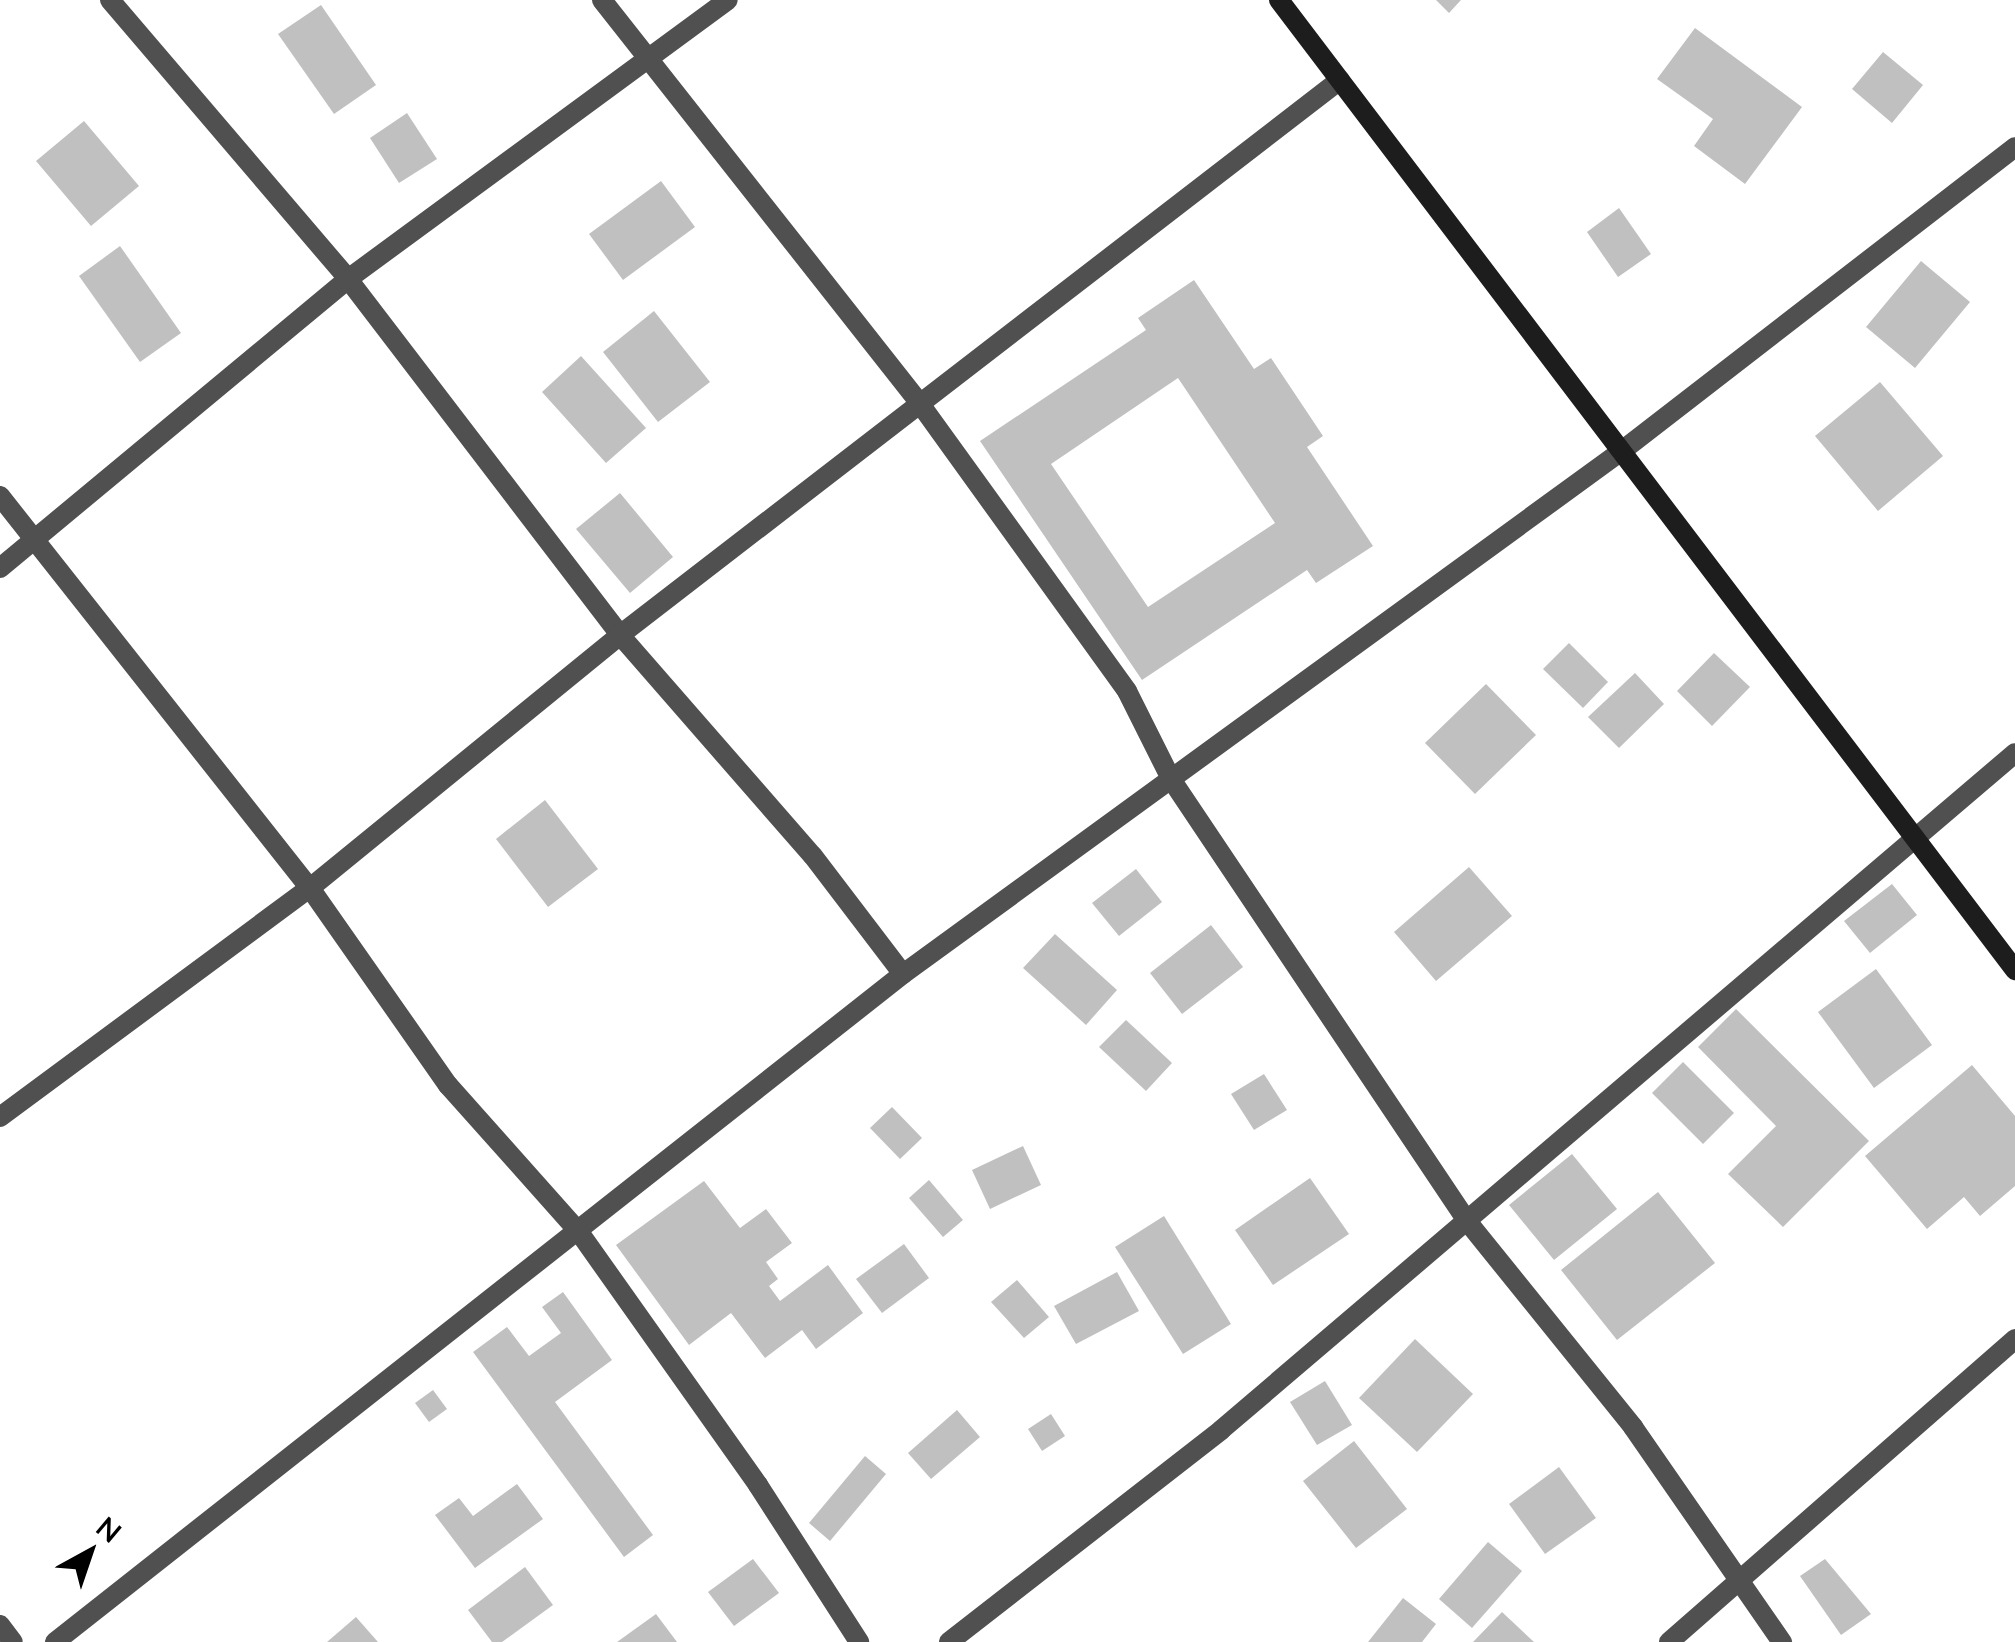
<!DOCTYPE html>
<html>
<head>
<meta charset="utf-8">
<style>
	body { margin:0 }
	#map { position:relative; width:2015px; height:1642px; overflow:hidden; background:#fff; font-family:Lato,sans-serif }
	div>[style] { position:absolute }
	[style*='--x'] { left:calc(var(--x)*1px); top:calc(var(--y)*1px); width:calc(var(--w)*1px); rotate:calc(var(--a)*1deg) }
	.building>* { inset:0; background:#c0c0c0 }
	.minor>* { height:20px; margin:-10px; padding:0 10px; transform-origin:10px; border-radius:10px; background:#505050 }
	.secondary>* { height:20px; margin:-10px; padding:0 10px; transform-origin:10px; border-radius:10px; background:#1d1d1d }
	span { translate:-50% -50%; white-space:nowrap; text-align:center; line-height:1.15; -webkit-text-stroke:10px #fff; paint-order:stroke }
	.north { position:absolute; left:40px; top:1502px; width:100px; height:100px; -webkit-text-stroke:8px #fff; paint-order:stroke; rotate:40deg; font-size:28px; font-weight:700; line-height:40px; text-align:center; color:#000 }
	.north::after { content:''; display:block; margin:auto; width:35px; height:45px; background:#000; clip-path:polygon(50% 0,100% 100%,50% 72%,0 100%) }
</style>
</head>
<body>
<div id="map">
	<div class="building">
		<div style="clip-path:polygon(1436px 0,1461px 0,1449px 13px)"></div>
		<div style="clip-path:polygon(321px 5px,376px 85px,334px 114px,278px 34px)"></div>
		<div style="clip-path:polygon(1695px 28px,1802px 107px,1745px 184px,1694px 146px,1713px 119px,1657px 79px)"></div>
		<div style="clip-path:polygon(1883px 52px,1923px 85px,1892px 123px,1852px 89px)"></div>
		<div style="clip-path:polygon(407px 113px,437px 159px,399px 183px,370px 138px)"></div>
		<div style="clip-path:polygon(84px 121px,139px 186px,91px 226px,36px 161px)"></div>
		<div style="clip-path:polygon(661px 181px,695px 227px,623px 280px,589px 234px)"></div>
		<div style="clip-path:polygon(1619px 208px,1651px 254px,1618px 277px,1587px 232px)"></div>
		<div style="clip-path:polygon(120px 246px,181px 333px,140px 362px,79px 276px)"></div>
		<div style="clip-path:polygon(1921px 261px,1970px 302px,1915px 368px,1866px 327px)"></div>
		<div style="clip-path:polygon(evenodd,1194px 280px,1254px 369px,1271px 358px,1323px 436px,1307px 447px,1373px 546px,1316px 583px,1307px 570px,1142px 680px,980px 441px,1146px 330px,1138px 318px,1194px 280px,1178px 378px,1275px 523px,1148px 607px,1051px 464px,1178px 378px)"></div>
		<div style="clip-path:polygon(654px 311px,710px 382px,658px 422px,603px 352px)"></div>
		<div style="clip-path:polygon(581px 356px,646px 428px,606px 463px,542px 392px)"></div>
		<div style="clip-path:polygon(1880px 382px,1943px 456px,1878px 511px,1815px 436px)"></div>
		<div style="clip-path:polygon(620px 493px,673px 557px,630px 593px,576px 529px)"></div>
		<div style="clip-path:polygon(1569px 643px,1608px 682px,1583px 708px,1543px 669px)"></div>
		<div style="clip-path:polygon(1714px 653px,1750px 687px,1712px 726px,1677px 691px)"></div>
		<div style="clip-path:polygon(1635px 673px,1664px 704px,1619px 748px,1588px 717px)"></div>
		<div style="clip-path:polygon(1486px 684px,1536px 735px,1475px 794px,1425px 743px)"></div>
		<div style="clip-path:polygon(545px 800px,598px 869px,548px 907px,496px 839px)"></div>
		<div style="clip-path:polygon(1469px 867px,1512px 916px,1436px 981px,1394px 932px)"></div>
		<div style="clip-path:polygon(1136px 869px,1162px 902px,1119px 936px,1092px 903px)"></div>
		<div style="clip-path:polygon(1892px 884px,1917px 915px,1870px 953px,1844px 921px)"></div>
		<div style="clip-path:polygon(1211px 925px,1243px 967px,1182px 1014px,1150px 973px)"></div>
		<div style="clip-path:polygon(1055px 934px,1117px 990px,1086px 1025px,1023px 968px)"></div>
		<div style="clip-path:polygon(1876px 969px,1932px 1045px,1874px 1088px,1818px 1012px)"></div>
		<div style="clip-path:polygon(1736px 1009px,1869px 1141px,1783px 1227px,1728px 1174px,1776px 1126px,1698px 1047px)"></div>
		<div style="clip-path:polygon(1126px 1020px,1172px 1063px,1146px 1091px,1099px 1047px)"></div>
		<div style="clip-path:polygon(1683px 1062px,1734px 1113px,1703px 1144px,1652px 1093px)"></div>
		<div style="clip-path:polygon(1972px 1065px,2015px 1116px,2015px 1186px,1980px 1216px,1964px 1197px,1927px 1229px,1865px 1156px)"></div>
		<div style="clip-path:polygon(1264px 1074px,1287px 1110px,1254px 1130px,1231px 1094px)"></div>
		<div style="clip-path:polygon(892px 1107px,922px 1138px,900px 1159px,870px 1128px)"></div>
		<div style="clip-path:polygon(1023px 1146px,1041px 1185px,990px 1209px,972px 1170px)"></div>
		<div style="clip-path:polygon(1572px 1154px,1617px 1209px,1554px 1260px,1509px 1205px)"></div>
		<div style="clip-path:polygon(1310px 1178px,1349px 1234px,1273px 1285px,1235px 1230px)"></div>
		<div style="clip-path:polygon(929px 1180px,963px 1220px,943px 1237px,909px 1198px)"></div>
		<div style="clip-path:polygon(704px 1181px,740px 1228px,766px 1209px,792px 1243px,766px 1262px,778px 1279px,769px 1286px,780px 1301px,828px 1265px,863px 1313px,816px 1349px,802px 1330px,765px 1358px,731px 1313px,689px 1345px,616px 1245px)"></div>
		<div style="clip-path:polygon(1658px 1192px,1715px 1263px,1617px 1340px,1561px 1270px)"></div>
		<div style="clip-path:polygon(1164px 1216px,1231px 1324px,1183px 1354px,1115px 1247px)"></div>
		<div style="clip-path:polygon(904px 1244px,929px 1278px,882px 1313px,856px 1279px)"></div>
		<div style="clip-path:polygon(1117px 1272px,1139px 1311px,1076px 1344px,1054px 1306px)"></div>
		<div style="clip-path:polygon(1017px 1280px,1049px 1317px,1024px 1338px,991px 1302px)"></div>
		<div style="clip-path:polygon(563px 1292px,612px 1360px,555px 1402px,653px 1535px,624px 1557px,473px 1352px,507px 1327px,529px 1356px,561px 1333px,542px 1307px)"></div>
		<div style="clip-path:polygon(1415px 1339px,1473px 1394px,1417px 1452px,1359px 1398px)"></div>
		<div style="clip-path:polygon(1325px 1381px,1352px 1425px,1317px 1445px,1290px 1402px)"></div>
		<div style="clip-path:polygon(433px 1390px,447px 1409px,429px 1422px,415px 1403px)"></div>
		<div style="clip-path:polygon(957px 1410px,980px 1437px,931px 1479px,908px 1453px)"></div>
		<div style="clip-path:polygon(1051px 1414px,1065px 1436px,1042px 1451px,1028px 1429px)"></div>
		<div style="clip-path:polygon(1354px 1441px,1407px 1509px,1356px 1548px,1303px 1481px)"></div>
		<div style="clip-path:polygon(865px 1456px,886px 1474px,830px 1541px,809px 1523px)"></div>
		<div style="clip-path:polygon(1559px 1467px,1596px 1518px,1545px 1554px,1509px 1504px)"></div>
		<div style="clip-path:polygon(517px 1484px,543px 1519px,475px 1568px,435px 1515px,459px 1498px,473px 1516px)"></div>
		<div style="clip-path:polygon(1488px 1542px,1522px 1571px,1472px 1628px,1439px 1599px)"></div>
		<div style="clip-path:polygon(753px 1559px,779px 1593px,734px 1626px,708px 1592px)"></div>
		<div style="clip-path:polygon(1825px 1559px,1871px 1614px,1841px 1635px,1800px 1576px)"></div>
		<div style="clip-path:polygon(525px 1567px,553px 1605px,502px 1642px,492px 1642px,468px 1610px)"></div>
		<div style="clip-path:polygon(1403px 1598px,1436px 1624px,1422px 1642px,1368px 1642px)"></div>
		<div style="clip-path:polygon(1502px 1612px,1534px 1642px,1473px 1642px)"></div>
		<div style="clip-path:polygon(656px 1614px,677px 1642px,617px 1642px)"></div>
		<div style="clip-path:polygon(356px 1617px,378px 1642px,327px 1642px)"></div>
	</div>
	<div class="minor">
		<div style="--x:110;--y:0;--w:367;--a:49.5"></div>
		<div style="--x:348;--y:279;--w:448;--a:52.6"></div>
		<div style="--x:620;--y:635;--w:293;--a:48.9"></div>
		<div style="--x:813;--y:856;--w:148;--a:52.7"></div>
		<div style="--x:602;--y:0;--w:511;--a:51.76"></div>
		<div style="--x:918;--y:401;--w:357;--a:54.2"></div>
		<div style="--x:1127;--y:691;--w:98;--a:63.4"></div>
		<div style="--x:1171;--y:779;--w:532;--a:56.19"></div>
		<div style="--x:1467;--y:1221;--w:265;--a:51.1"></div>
		<div style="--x:1633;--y:1427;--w:262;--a:55.3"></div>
		<div style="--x:0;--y:496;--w:500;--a:51.7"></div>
		<div style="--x:310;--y:888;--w:241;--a:55"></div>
		<div style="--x:448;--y:1085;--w:197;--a:48.3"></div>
		<div style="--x:579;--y:1232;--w:310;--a:54.7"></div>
		<div style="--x:758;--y:1485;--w:187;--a:57.2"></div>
		<div style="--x:0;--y:568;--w:452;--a:-39.7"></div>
		<div style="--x:348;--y:279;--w:471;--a:-36.3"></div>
		<div style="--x:0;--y:1117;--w:385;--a:-36.5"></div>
		<div style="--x:310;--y:888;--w:400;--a:-39.2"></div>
		<div style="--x:620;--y:635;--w:909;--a:-37.63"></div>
		<div style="--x:0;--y:1625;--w:21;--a:53"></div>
		<div style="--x:55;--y:1642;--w:1080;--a:-38.23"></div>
		<div style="--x:903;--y:974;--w:890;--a:-36.05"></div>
		<div style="--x:1623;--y:450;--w:495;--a:-37.7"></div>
		<div style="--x:949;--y:1642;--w:345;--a:-37.9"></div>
		<div style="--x:1221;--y:1430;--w:1043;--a:-40.45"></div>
		<div style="--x:1669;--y:1642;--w:460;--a:-41.2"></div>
	</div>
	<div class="secondary">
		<div style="--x:1279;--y:0;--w:1218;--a:52.81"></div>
	</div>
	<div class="north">N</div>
</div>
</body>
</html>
